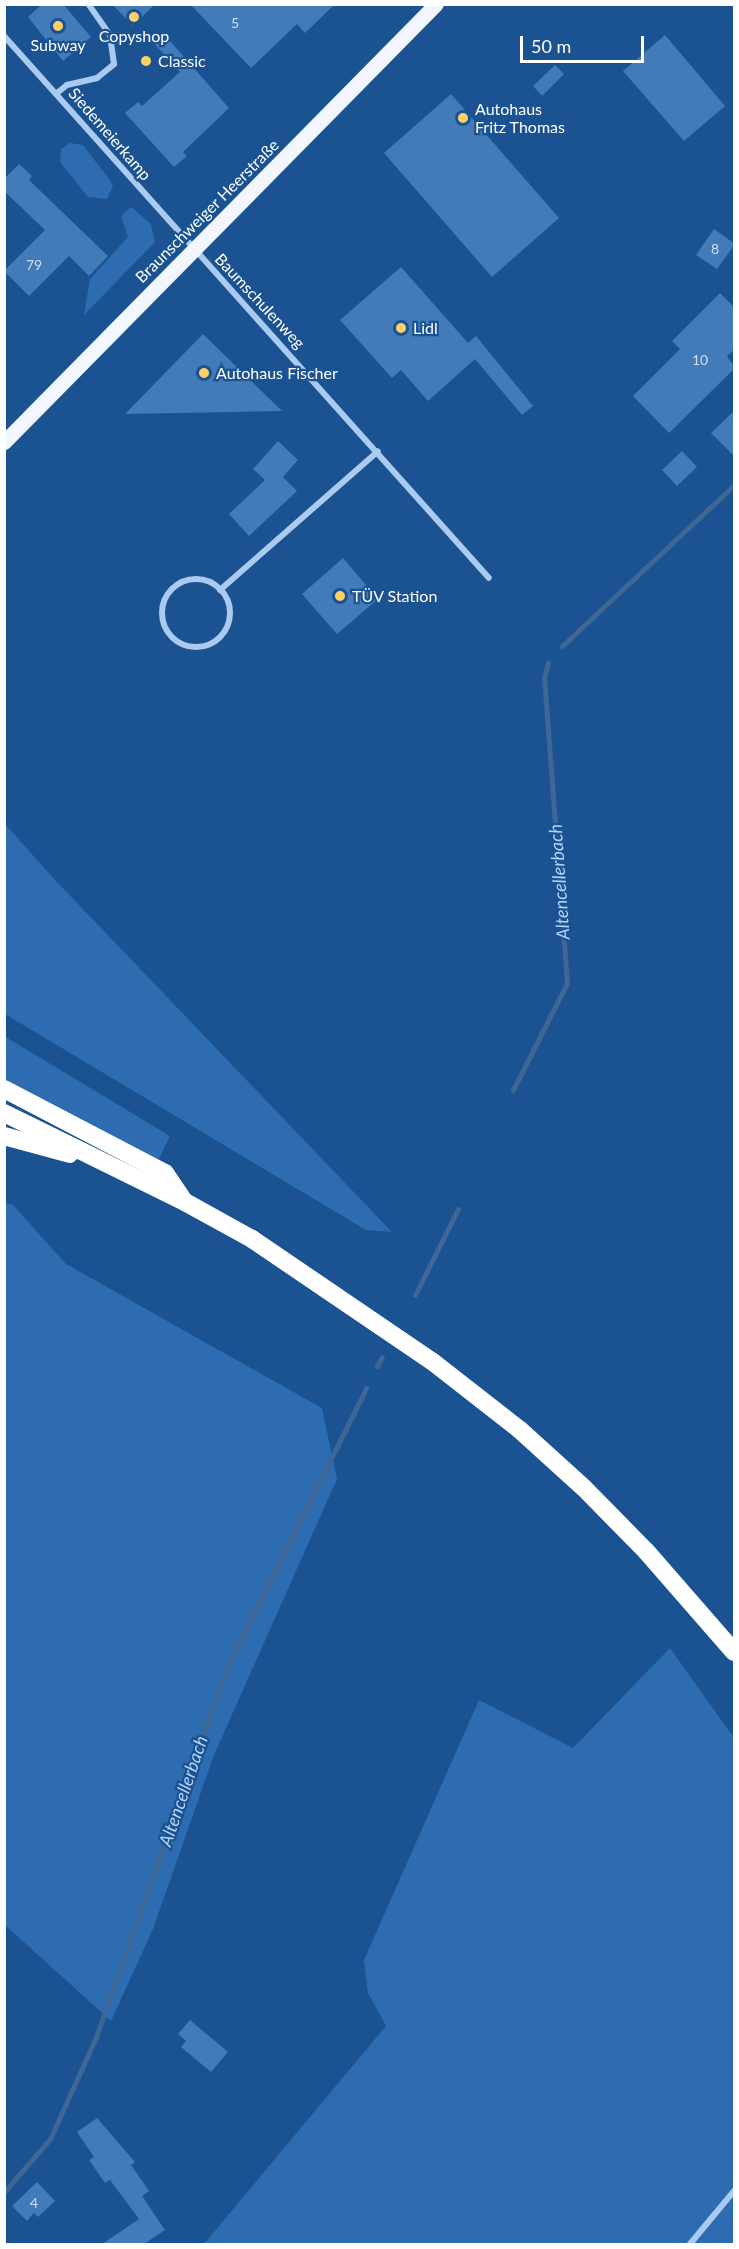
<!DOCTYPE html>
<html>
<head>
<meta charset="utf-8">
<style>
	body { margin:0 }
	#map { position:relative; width:739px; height:2249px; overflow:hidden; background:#1a5292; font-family:Lato,sans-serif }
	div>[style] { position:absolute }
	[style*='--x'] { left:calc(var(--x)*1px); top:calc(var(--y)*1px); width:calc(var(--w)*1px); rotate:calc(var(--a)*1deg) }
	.green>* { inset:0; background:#2d6cb0 }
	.stream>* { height:5px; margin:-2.5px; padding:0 2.5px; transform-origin:2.5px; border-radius:2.5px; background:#3f6796 }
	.building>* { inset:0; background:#437bb9 }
	.street>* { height:6px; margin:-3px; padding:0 3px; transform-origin:3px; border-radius:3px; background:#aacbef }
	.street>.ring { margin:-3px; padding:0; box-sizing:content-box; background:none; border:6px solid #aacbef; border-radius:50% }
	.primary>* { height:15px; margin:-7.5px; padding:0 7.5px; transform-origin:7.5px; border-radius:7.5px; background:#f2f7ff }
	.highway>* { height:18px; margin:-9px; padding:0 9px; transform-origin:9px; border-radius:9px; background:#fff }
	.dots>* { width:16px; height:16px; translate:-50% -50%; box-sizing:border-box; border:3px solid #1a5292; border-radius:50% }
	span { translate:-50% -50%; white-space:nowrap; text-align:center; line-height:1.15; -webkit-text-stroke:4.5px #1a5292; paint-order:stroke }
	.number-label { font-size:14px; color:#d0deee }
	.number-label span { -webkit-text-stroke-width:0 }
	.poi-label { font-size:16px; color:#fff }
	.left { translate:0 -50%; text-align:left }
	.street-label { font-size:16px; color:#fff }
	.water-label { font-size:18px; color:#b6d5f6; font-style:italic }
	.frame { position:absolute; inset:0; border:6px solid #fff; pointer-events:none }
	.scale { position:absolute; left:520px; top:36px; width:124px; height:27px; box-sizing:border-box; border:3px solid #fff; border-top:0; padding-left:8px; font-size:18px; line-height:21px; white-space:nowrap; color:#fff; -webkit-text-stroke:4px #1a5292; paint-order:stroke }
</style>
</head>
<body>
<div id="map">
	<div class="green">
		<div style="clip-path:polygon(70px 143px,83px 145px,110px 180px,113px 186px,107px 199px,88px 197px,60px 162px,61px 149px)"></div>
		<div style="clip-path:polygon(131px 207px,151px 224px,155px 242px,84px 315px,90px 279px,128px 237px,121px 216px)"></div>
		<div style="clip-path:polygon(5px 824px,56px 881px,392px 1232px,366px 1230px,5px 1014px)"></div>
		<div style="clip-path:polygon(4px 1036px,170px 1136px,156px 1165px,5px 1079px)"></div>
		<div style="clip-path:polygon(5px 1203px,13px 1205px,66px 1264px,322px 1408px,337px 1479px,214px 1755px,153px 1929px,111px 2021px,5px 1925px)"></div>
		<div style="clip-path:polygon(670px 1648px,734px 1738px,734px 2244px,204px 2244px,386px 2026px,368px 1993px,364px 1960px,479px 1700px,573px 1748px)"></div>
	</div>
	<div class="stream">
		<div style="--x:562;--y:646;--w:236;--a:-43.1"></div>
		<div style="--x:513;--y:1090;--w:120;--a:-63.2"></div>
		<div style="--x:567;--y:983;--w:306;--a:-94.3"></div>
		<div style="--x:544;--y:678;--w:16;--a:-75"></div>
		<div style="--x:415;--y:1295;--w:96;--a:-63.4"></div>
		<div style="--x:377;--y:1366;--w:10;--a:-61"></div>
		<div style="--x:4;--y:2192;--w:70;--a:-49"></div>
		<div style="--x:50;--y:2139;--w:112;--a:-65.7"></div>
		<div style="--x:96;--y:2037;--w:393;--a:-70.5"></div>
		<div style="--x:227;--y:1667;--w:312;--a:-63.5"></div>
	</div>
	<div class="building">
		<div style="clip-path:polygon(42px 4px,63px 4px,91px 37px,63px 61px,28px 17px)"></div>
		<div style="clip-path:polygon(112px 4px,155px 4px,133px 26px)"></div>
		<div style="clip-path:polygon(190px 4px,335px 4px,305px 33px,297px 24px,251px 68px)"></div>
		<div style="clip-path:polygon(162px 32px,229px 108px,183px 152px,187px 156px,174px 167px,125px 113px,138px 102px,142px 106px,180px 72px,152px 41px)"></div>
		<div style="clip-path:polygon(665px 35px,725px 106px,684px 141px,623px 71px)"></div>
		<div style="clip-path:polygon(555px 65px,564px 74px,542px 96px,533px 86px)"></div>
		<div style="clip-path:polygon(451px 94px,559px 218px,492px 277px,384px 153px)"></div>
		<div style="clip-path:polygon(19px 164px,32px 176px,29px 180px,108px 256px,89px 276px,69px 256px,29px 296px,4px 271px,45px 230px,4px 191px,4px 179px)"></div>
		<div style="clip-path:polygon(714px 229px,735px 244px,717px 269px,696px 255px)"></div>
		<div style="clip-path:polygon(401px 267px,468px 343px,476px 336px,533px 406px,522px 415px,475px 359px,428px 401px,401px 370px,392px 378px,340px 320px)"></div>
		<div style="clip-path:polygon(720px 293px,735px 308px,735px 349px,727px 356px,735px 368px,669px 433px,633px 396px,680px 349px,672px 341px)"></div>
		<div style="clip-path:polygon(203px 334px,282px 411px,125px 414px)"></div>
		<div style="clip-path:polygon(735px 410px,735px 457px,711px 433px)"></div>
		<div style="clip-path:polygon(278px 441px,298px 460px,283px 477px,297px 491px,249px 536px,229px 514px,265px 480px,253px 469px)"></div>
		<div style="clip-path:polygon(682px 451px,697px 467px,677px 486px,662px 470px)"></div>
		<div style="clip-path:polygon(343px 558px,378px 599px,337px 634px,302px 594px)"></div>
		<div style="clip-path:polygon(190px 2020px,228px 2052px,211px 2072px,181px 2047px,186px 2041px,178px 2034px)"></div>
		<div style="clip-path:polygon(97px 2118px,135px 2162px,131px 2165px,149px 2191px,142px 2196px,165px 2230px,144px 2244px,102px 2244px,139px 2219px,110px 2180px,105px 2183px,89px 2160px,94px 2157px,77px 2132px)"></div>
		<div style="clip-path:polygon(37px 2182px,55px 2201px,38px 2217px,34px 2213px,27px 2221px,12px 2206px)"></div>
	</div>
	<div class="street">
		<div style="--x:4;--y:36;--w:727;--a:48.18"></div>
		<div style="--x:57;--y:93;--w:13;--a:-39"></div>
		<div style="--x:67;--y:85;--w:31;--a:-13"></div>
		<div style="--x:97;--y:78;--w:22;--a:-39"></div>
		<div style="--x:114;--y:64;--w:29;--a:-98"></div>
		<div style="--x:110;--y:35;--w:38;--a:-125"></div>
		<div class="ring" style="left:162px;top:579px;width:62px;height:62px"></div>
		<div style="--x:220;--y:590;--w:210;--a:-41.3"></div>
		<div style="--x:690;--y:2244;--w:69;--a:-50.3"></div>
	</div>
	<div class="primary">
		<div style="--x:4;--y:442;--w:615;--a:-45.4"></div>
	</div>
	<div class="highway">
		<div style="--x:4;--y:1089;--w:182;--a:27.6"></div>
		<div style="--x:165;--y:1173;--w:30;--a:56"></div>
		<div style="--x:4;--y:1113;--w:202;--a:26.2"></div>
		<div style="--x:185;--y:1202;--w:77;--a:28.9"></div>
		<div style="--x:252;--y:1239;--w:219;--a:34.2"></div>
		<div style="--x:433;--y:1362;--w:110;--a:38"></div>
		<div style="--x:520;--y:1430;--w:86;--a:42.2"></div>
		<div style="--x:584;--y:1488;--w:88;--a:45.5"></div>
		<div style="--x:646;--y:1551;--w:134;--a:48.9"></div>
		<div style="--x:4;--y:1136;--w:68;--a:15.3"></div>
	</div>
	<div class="dots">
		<div style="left:134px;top:17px;background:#ffcf68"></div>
		<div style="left:58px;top:26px;background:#ffcf68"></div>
		<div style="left:146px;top:61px;background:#ffcf68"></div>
		<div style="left:463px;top:118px;background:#ffcf68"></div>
		<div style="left:401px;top:328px;background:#ffcf68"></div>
		<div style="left:204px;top:373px;background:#ffcf68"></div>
		<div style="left:340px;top:596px;background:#ffcf68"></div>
	</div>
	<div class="number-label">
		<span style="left:235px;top:23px">5</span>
		<span style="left:715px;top:249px">8</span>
		<span style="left:34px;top:265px">79</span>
		<span style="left:700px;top:360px">10</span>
		<span style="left:34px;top:2203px">4</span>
	</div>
	<div class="poi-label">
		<span style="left:134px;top:36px">Copyshop</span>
		<span style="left:58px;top:45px">Subway</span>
		<span class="left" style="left:158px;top:61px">Classic</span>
		<span class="left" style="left:475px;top:118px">Autohaus<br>Fritz Thomas</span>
		<span class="left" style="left:413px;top:328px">Lidl</span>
		<span class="left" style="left:216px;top:373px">Autohaus Fischer</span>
		<span class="left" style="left:352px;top:596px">TÜV Station</span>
	</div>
	<div class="street-label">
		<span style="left:110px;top:134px;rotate:49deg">Siedemeierkamp</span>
		<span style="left:207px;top:211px;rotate:-45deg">Braunschweiger Heerstraße</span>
		<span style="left:260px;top:301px;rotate:47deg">Baumschulenweg</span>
	</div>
	<div class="water-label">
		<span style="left:559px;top:882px;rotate:-94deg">Altencellerbach</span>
		<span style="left:183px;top:1791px;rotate:-71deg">Altencellerbach</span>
	</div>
	<div class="frame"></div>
	<div class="scale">50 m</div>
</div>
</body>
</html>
